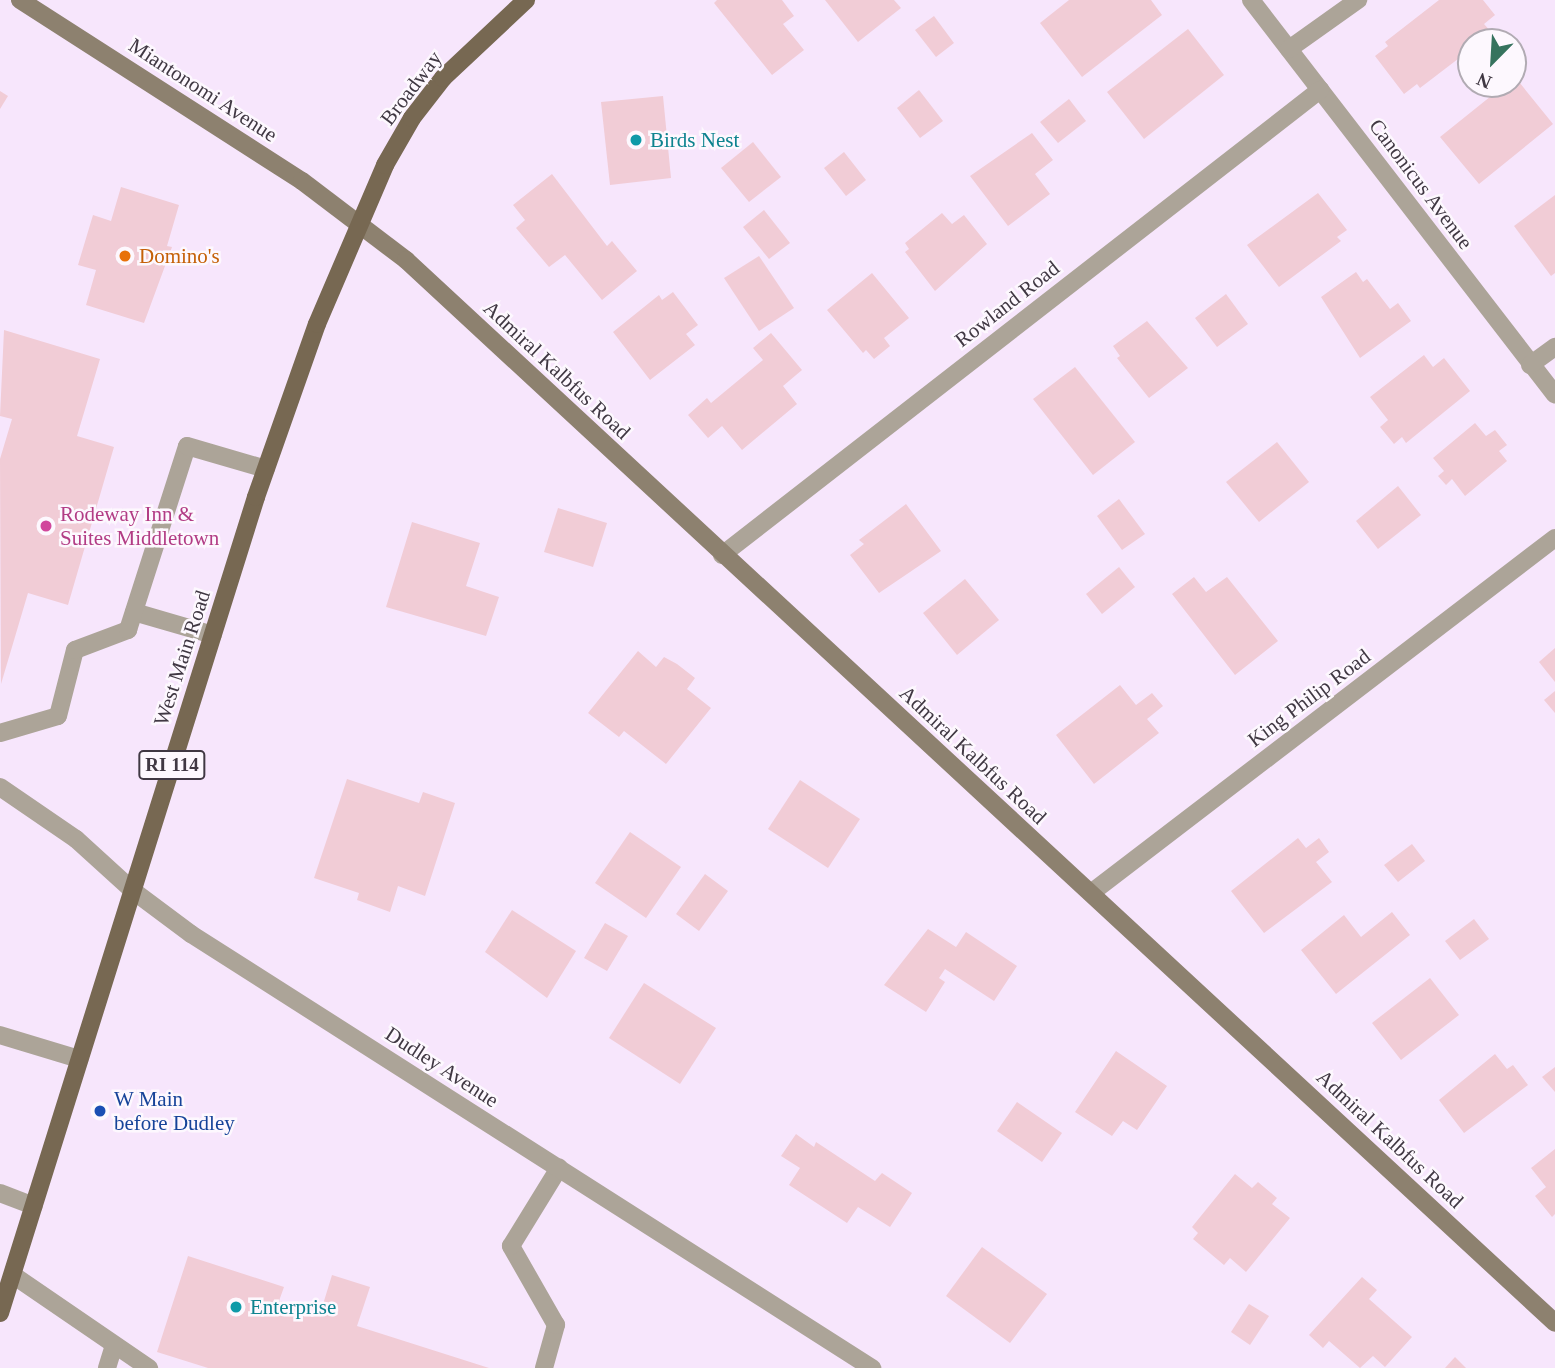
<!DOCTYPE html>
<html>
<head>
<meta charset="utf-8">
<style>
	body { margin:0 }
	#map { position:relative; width:1555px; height:1368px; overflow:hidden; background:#f7e6fc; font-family:"Times New Roman",serif }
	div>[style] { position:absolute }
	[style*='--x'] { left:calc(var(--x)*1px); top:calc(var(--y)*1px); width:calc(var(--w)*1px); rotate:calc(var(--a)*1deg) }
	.building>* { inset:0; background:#f1ccd6 }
	.lane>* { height:18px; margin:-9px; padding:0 9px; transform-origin:9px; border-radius:9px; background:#aca498 }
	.street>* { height:18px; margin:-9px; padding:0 9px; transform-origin:9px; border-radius:9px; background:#aca498 }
	.secondary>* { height:18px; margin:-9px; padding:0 9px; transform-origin:9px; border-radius:9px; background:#8d816f }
	.primary>* { height:18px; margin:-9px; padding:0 9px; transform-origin:9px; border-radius:9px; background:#776852 }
	.dots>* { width:19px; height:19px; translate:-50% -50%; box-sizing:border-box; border:4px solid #fdf8fe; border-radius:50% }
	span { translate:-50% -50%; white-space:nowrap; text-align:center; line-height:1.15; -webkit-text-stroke:5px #fdf8fe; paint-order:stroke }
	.shield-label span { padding:2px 5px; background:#fdf8fe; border:2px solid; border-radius:5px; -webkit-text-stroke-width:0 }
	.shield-label { font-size:19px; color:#403843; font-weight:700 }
	.street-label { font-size:21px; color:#403843 }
	.culture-label { font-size:21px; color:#0d838f }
	.left { translate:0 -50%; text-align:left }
	.food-label { font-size:21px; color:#c56008 }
	.hotel-label { font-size:21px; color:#b23c85 }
	.transit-label { font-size:21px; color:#164399 }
	.north { position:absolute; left:1457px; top:28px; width:70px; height:70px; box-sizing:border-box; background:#fdf8fe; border:2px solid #b1abb3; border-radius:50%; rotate:204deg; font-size:19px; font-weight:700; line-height:28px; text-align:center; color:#403843 }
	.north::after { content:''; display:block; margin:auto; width:24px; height:32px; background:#36735e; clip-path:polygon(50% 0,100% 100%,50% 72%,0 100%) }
</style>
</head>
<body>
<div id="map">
	<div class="building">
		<div style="clip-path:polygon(717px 0,782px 0,794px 16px,783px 24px,804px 50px,772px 75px,714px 3px)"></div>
		<div style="clip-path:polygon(825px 0,894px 0,901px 8px,858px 42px)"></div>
		<div style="clip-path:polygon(1069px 0,1151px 0,1162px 15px,1082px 77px,1040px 23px)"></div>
		<div style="clip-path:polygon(1439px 0,1483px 0,1495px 15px,1484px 24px,1492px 33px,1471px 42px,1471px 49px,1420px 88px,1417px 84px,1404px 94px,1375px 56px,1388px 46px,1385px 42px)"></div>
		<div style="clip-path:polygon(934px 16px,954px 43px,936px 57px,915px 30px)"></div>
		<div style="clip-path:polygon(1188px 29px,1224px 75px,1144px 139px,1107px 92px)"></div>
		<div style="clip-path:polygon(1515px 77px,1553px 124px,1479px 184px,1440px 137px,1506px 84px,1513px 84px)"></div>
		<div style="clip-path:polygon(919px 90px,943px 121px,920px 138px,897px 108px)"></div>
		<div style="clip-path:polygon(0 91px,8px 96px,0 109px)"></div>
		<div style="clip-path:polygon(663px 96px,671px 178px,610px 185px,601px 102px)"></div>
		<div style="clip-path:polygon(1069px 99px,1086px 121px,1058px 143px,1040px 122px)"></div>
		<div style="clip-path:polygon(1032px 133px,1053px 160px,1035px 174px,1050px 194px,1008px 226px,970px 176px)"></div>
		<div style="clip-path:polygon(753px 142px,781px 177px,749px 202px,721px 168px)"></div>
		<div style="clip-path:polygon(844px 152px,866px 180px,846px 196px,824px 168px)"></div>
		<div style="clip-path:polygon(552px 174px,607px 246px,612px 241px,637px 271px,602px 300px,565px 255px,549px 267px,516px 228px,525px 220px,513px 205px)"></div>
		<div style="clip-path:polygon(121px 187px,179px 205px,167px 246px,172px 247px,144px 323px,86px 305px,96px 270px,78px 265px,93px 215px,111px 221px)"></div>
		<div style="clip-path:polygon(1318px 193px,1347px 230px,1337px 237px,1341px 241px,1279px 287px,1247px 245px)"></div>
		<div style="clip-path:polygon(1555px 195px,1555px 273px,1551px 276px,1514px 226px)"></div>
		<div style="clip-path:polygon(764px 210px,790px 243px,769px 259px,743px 227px)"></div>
		<div style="clip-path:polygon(942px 213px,952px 224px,964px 215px,987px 244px,935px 291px,905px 252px,909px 249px,905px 243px)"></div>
		<div style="clip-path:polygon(759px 256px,794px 308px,759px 331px,724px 278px)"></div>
		<div style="clip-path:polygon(1356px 272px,1363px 282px,1367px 279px,1390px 309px,1398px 303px,1411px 321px,1360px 358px,1321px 297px)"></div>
		<div style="clip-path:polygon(872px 273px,909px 318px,884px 338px,890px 346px,874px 359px,866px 350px,863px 353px,827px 310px)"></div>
		<div style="clip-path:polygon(673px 292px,698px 325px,686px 334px,695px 345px,650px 380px,613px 332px,659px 295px,662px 300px)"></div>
		<div style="clip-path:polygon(1226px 294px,1248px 324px,1217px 347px,1195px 318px)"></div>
		<div style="clip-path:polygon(1147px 321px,1188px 368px,1149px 398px,1117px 358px,1120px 356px,1113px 346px)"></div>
		<div style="clip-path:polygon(4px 330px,100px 359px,77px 436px,114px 447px,68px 605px,28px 593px,1px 684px,0 459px,12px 419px,0 416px)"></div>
		<div style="clip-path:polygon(771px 333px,802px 370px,783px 386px,797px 404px,742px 450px,722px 426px,708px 438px,688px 415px,707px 398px,711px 403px,763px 360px,753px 348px)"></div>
		<div style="clip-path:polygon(1424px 355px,1433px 367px,1444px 358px,1470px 391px,1406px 443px,1402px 437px,1394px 444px,1380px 427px,1388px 420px,1370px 397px)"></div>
		<div style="clip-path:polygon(1075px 367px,1135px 442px,1093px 475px,1033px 399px)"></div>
		<div style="clip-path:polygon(1475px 423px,1486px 436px,1495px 430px,1507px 445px,1499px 451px,1507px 461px,1465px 496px,1452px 479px,1446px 485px,1438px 476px,1444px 471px,1433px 458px)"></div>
		<div style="clip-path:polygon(1277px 442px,1309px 482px,1259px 522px,1226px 482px)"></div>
		<div style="clip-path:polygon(1398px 486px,1421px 515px,1378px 549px,1356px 521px)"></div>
		<div style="clip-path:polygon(1119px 499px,1145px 534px,1122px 550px,1097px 516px)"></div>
		<div style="clip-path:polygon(906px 504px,941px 551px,879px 593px,850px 555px,864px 544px,859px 540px)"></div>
		<div style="clip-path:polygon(558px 508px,607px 523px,593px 567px,544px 552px)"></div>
		<div style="clip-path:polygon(412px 522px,480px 543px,466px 586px,499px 597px,486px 636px,386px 607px)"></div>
		<div style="clip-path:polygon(1119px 567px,1135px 587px,1102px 614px,1086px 594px)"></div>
		<div style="clip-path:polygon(1194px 577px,1206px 592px,1227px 577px,1278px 641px,1235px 675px,1172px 594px)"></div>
		<div style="clip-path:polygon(965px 579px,999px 620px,957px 655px,923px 613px)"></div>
		<div style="clip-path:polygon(1555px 648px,1555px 682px,1539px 662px)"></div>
		<div style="clip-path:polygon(638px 651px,656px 667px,664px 657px,677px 664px,695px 678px,687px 689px,711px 708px,666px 764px,624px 731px,619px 737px,588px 713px)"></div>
		<div style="clip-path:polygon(1120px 685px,1136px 705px,1152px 693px,1163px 706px,1147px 719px,1159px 733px,1094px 784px,1056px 735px)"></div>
		<div style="clip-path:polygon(1555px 691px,1555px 713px,1544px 700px)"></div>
		<div style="clip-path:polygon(347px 779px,419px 803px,423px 792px,455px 803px,425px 896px,398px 886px,390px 912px,357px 900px,359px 893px,314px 878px)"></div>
		<div style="clip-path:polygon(800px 780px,860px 819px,828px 868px,768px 829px)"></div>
		<div style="clip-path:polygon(630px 832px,681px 867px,646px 918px,595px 883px)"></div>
		<div style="clip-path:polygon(1298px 838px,1306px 848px,1319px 838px,1329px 852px,1316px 862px,1332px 882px,1264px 933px,1231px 891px)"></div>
		<div style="clip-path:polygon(1412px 844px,1425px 861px,1398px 882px,1384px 865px)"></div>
		<div style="clip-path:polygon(705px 874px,728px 891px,699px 931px,676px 914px)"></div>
		<div style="clip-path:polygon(512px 910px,576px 951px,547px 998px,485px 952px)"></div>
		<div style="clip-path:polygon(1392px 912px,1410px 935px,1336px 994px,1301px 950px,1344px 915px,1361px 937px)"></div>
		<div style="clip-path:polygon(1474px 919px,1489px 939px,1460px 960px,1445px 941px)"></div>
		<div style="clip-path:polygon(605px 923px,628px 936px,607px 971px,584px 958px)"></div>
		<div style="clip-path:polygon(928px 929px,956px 947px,966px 932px,1017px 966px,994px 1001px,945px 969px,939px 978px,945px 982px,926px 1012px,884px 985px)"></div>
		<div style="clip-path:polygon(1430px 978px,1459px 1015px,1401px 1060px,1372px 1023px)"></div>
		<div style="clip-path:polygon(644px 983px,716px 1028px,680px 1084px,609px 1038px)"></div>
		<div style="clip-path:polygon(1116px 1051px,1167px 1086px,1137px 1130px,1123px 1121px,1112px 1136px,1075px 1112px)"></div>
		<div style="clip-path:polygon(1495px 1054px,1507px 1069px,1513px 1065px,1528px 1085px,1464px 1133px,1439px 1100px)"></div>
		<div style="clip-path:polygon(1555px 1067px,1555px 1092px,1542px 1077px)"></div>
		<div style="clip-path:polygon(1017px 1102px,1062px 1133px,1042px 1162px,997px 1131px)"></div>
		<div style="clip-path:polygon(796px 1134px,814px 1147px,816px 1142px,875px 1181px,882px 1173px,912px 1193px,890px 1227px,858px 1207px,847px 1223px,789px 1185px,800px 1168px,781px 1156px)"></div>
		<div style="clip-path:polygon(1555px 1149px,1555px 1214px,1552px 1217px,1535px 1196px,1546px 1187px,1531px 1168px)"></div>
		<div style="clip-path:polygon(1235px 1174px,1252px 1188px,1258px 1182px,1277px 1198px,1272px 1204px,1290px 1218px,1246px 1272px,1230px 1258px,1224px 1265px,1193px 1239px,1198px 1233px,1192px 1227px)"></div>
		<div style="clip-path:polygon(982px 1247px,1047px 1294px,1010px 1343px,946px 1296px)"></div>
		<div style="clip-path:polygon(188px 1256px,284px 1287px,279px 1301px,320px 1314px,332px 1275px,370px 1287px,357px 1326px,489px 1368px,208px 1368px,157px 1352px)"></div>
		<div style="clip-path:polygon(1362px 1277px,1377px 1290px,1369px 1299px,1412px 1337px,1385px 1367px,1373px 1356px,1360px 1368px,1329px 1341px,1323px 1348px,1309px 1335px)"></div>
		<div style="clip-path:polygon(1249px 1304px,1269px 1316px,1250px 1345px,1231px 1332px)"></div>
		<div style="clip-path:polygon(1455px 1357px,1466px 1368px,1445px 1368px)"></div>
	</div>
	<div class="lane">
		<div style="--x:134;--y:612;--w:82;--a:16.2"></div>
		<div style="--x:0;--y:733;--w:60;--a:-16.3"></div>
		<div style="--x:58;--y:716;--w:68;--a:-75.6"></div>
		<div style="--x:75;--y:650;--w:57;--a:-20.7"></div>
		<div style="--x:128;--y:630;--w:193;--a:-72.2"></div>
		<div style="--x:187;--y:446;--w:82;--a:16.2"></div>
		<div style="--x:0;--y:1035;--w:83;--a:16.9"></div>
		<div style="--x:0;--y:1193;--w:36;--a:21"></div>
		<div style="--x:13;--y:1275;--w:165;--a:34.4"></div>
		<div style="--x:107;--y:1368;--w:24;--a:-73"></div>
		<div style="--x:544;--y:1368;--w:45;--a:-74.4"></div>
		<div style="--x:556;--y:1325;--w:91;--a:-119.7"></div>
		<div style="--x:511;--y:1246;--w:92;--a:-58.4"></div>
	</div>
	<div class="street">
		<div style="--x:1251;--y:0;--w:498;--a:52.4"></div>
		<div style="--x:1289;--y:49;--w:85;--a:-35.4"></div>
		<div style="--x:1530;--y:365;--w:31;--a:-36"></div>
		<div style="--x:722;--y:555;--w:758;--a:-37.87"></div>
		<div style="--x:0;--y:787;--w:92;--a:34.4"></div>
		<div style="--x:76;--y:839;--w:76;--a:42.3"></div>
		<div style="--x:132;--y:890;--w:74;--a:36.7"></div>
		<div style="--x:191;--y:934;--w:808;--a:32.51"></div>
		<div style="--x:1091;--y:893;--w:584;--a:-37.42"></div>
	</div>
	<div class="secondary">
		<div style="--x:20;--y:0;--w:335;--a:32.7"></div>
		<div style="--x:302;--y:181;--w:131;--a:37.2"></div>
		<div style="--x:406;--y:260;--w:1565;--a:42.77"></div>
	</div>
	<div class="primary">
		<div style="--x:0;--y:1313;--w:855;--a:-72.58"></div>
		<div style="--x:256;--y:497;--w:183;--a:-70.6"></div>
		<div style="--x:317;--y:324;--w:173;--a:-66.8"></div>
		<div style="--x:385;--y:165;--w:54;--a:-60.1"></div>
		<div style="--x:412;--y:118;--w:51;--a:-52.2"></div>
		<div style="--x:443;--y:78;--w:114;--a:-43.2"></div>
	</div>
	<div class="dots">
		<div style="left:636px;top:140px;background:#0f9aa8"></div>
		<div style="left:125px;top:256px;background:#e8710a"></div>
		<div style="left:46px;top:526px;background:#d1479c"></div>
		<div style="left:100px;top:1111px;background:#1a4fb4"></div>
		<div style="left:236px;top:1307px;background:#0f9aa8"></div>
	</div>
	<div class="shield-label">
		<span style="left:172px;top:765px">RI 114</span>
	</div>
	<div class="street-label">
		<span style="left:411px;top:88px;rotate:-53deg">Broadway</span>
		<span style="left:203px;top:90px;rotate:33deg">Miantonomi Avenue</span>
		<span style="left:1421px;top:184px;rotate:53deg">Canonicus Avenue</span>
		<span style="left:1007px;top:304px;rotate:-38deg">Rowland Road</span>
		<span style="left:557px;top:370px;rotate:43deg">Admiral Kalbfus Road</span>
		<span style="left:182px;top:658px;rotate:-72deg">West Main Road</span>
		<span style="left:1309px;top:698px;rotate:-37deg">King Philip Road</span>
		<span style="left:973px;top:755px;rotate:43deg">Admiral Kalbfus Road</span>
		<span style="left:442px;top:1067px;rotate:33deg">Dudley Avenue</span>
		<span style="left:1390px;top:1139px;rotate:43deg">Admiral Kalbfus Road</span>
	</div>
	<div class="culture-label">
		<span class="left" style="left:650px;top:140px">Birds Nest</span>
		<span class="left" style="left:250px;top:1307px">Enterprise</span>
	</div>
	<div class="food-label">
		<span class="left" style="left:139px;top:256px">Domino's</span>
	</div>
	<div class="hotel-label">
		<span class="left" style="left:60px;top:526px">Rodeway Inn &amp;<br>Suites Middletown</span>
	</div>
	<div class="transit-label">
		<span class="left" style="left:114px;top:1111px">W Main<br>before Dudley</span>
	</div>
	<div class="north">N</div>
</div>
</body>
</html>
